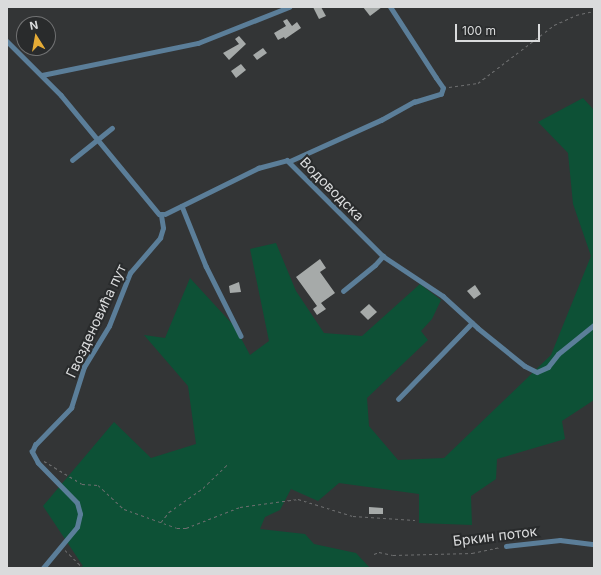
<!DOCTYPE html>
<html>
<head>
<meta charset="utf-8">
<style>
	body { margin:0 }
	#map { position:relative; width:601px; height:575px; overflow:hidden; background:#333536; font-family:Inter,sans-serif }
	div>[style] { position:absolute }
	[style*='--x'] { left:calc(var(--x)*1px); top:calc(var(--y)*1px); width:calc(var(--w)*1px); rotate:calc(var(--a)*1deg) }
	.green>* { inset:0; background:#0d5136 }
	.building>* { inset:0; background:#a6aaa9 }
	.path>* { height:1px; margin-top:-0.5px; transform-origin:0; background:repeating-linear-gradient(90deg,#6d6e6f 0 3px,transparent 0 6px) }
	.minor>* { height:4.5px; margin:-2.25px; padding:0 2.25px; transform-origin:2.25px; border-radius:2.25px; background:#5b7e99 }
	span { translate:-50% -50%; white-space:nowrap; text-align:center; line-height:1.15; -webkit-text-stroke:4px #292b2c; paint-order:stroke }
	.street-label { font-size:14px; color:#dadbdc }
	.frame { position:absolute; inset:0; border:8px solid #dadbdc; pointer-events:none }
	.north { position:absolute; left:16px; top:16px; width:40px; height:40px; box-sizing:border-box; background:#292b2c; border:1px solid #707172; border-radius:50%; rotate:349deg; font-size:11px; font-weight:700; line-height:16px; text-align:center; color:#dadbdc }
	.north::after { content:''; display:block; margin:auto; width:14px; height:18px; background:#e6ac36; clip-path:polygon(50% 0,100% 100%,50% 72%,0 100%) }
	.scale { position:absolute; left:455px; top:24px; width:85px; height:18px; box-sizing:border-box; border:2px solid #dadbdc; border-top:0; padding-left:5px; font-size:12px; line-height:14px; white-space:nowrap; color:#dadbdc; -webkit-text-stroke:3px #292b2c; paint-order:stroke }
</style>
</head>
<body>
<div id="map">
	<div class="green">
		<div style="clip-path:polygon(583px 98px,594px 110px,594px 400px,562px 421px,565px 439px,497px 459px,496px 479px,471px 496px,472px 525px,419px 523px,419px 494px,339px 483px,318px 501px,291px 489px,280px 510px,265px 517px,260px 529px,305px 534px,314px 544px,356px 553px,370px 568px,79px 568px,83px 566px,43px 506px,114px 422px,151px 458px,196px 444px,188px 386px,144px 335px,165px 338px,190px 278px,235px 327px,250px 355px,269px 341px,250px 249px,276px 243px,296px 291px,324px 333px,362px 336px,420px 284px,441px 300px,432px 319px,421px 331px,428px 340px,367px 398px,369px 426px,398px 460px,444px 458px,551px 355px,591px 256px,573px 204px,568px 153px,538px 122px)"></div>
	</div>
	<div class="building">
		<div style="clip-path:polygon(313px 7px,321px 7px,326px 16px,319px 19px)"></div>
		<div style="clip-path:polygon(363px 7px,382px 7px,370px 16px)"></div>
		<div style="clip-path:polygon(287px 19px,292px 26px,297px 22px,301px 28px,285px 39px,284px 37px,278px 40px,274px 33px,286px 26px,283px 21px)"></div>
		<div style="clip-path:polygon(239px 36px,246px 44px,229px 60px,223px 53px,239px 44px,235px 39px)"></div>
		<div style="clip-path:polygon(263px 48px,267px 53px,257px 60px,253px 55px)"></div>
		<div style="clip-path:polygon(241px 64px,246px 70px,236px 78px,231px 71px)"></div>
		<div style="clip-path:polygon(320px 259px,326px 268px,320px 272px,335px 293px,321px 303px,326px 309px,317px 315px,313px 309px,317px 306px,296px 277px)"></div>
		<div style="clip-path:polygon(239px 282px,241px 292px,230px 293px,229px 286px)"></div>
		<div style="clip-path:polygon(475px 285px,481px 294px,474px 299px,467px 291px)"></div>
		<div style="clip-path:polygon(369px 304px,377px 312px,368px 320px,360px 312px)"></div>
		<div style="clip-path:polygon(369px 507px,383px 508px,383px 514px,369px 514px)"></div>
	</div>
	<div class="path">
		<div style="--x:449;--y:87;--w:29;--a:-8"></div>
		<div style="--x:478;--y:83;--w:96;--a:-37.3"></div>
		<div style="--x:554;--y:25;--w:24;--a:-24"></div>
		<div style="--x:576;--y:15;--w:18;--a:-13"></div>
		<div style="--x:44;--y:461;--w:44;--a:31.2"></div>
		<div style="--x:82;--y:484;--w:16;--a:4"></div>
		<div style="--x:98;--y:485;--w:35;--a:43"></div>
		<div style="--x:124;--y:509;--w:56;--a:19.7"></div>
		<div style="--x:177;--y:528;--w:9;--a:0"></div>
		<div style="--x:186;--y:528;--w:58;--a:-21.3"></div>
		<div style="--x:240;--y:507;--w:59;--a:-7.9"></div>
		<div style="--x:298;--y:499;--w:58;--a:17.2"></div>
		<div style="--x:353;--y:516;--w:62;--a:3.7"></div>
		<div style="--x:161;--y:522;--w:13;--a:-51"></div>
		<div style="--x:169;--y:512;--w:42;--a:-35.2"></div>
		<div style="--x:203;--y:488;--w:36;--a:-44"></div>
		<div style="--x:65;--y:550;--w:25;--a:45"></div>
		<div style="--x:374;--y:554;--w:5;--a:-22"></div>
		<div style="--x:379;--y:552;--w:14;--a:12"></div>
		<div style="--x:393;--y:555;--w:79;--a:-1.5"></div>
		<div style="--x:472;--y:553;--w:29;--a:-12"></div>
	</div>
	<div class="minor">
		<div style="--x:7;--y:41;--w:76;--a:45"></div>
		<div style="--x:61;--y:95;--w:154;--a:50.5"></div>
		<div style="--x:159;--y:214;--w:6;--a:0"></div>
		<div style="--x:165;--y:214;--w:104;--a:-26.3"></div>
		<div style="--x:258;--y:168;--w:30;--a:-15"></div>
		<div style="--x:287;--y:160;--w:136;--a:45"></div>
		<div style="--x:383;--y:256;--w:72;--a:33.7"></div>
		<div style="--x:443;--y:296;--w:47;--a:42.4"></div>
		<div style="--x:478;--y:328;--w:60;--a:39"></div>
		<div style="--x:525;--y:366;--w:13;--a:27"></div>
		<div style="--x:537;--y:372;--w:12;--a:-24"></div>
		<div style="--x:548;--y:367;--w:16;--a:-52"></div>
		<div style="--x:558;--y:354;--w:46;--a:-38.9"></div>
		<div style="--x:42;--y:75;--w:159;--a:-11.6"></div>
		<div style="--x:198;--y:43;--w:98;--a:-21.6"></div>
		<div style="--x:72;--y:160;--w:51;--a:-38.7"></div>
		<div style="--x:290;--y:161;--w:100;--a:-24.3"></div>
		<div style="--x:381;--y:120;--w:38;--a:-29"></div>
		<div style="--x:414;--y:102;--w:28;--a:-17"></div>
		<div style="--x:441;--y:94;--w:6;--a:-72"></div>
		<div style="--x:443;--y:88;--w:12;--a:-125"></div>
		<div style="--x:436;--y:78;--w:85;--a:-122.9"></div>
		<div style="--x:182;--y:206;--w:65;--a:68.2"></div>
		<div style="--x:206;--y:266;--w:78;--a:63.4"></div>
		<div style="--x:343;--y:291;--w:41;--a:-39.1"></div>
		<div style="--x:375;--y:265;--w:12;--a:-48"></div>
		<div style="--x:398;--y:399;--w:106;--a:-45.8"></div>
		<div style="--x:506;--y:546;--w:54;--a:-6.3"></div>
		<div style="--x:560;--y:540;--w:34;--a:7"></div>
		<div style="--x:43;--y:568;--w:53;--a:-50.3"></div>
		<div style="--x:77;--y:527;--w:13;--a:-77"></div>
		<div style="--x:80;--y:514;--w:11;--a:-105"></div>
		<div style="--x:77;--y:503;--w:56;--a:-134.3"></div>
		<div style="--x:38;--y:463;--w:13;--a:-119"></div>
		<div style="--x:32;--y:452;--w:8;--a:-67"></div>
		<div style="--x:35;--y:445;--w:52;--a:-45.8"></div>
		<div style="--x:71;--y:408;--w:43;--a:-72.4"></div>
		<div style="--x:84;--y:367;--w:48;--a:-58.6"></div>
		<div style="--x:109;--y:326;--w:57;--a:-68.4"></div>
		<div style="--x:130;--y:273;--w:46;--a:-49.4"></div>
		<div style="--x:160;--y:238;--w:10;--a:-73"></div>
		<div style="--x:163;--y:228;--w:13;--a:-99"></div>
	</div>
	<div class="street-label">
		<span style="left:332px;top:189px;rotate:45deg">Водоводска</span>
		<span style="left:96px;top:321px;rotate:-65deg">Гвозденовића пут</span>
		<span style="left:495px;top:536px;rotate:-7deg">Бркин поток</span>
	</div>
	<div class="frame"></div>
	<div class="north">N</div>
	<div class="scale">100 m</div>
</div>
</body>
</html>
